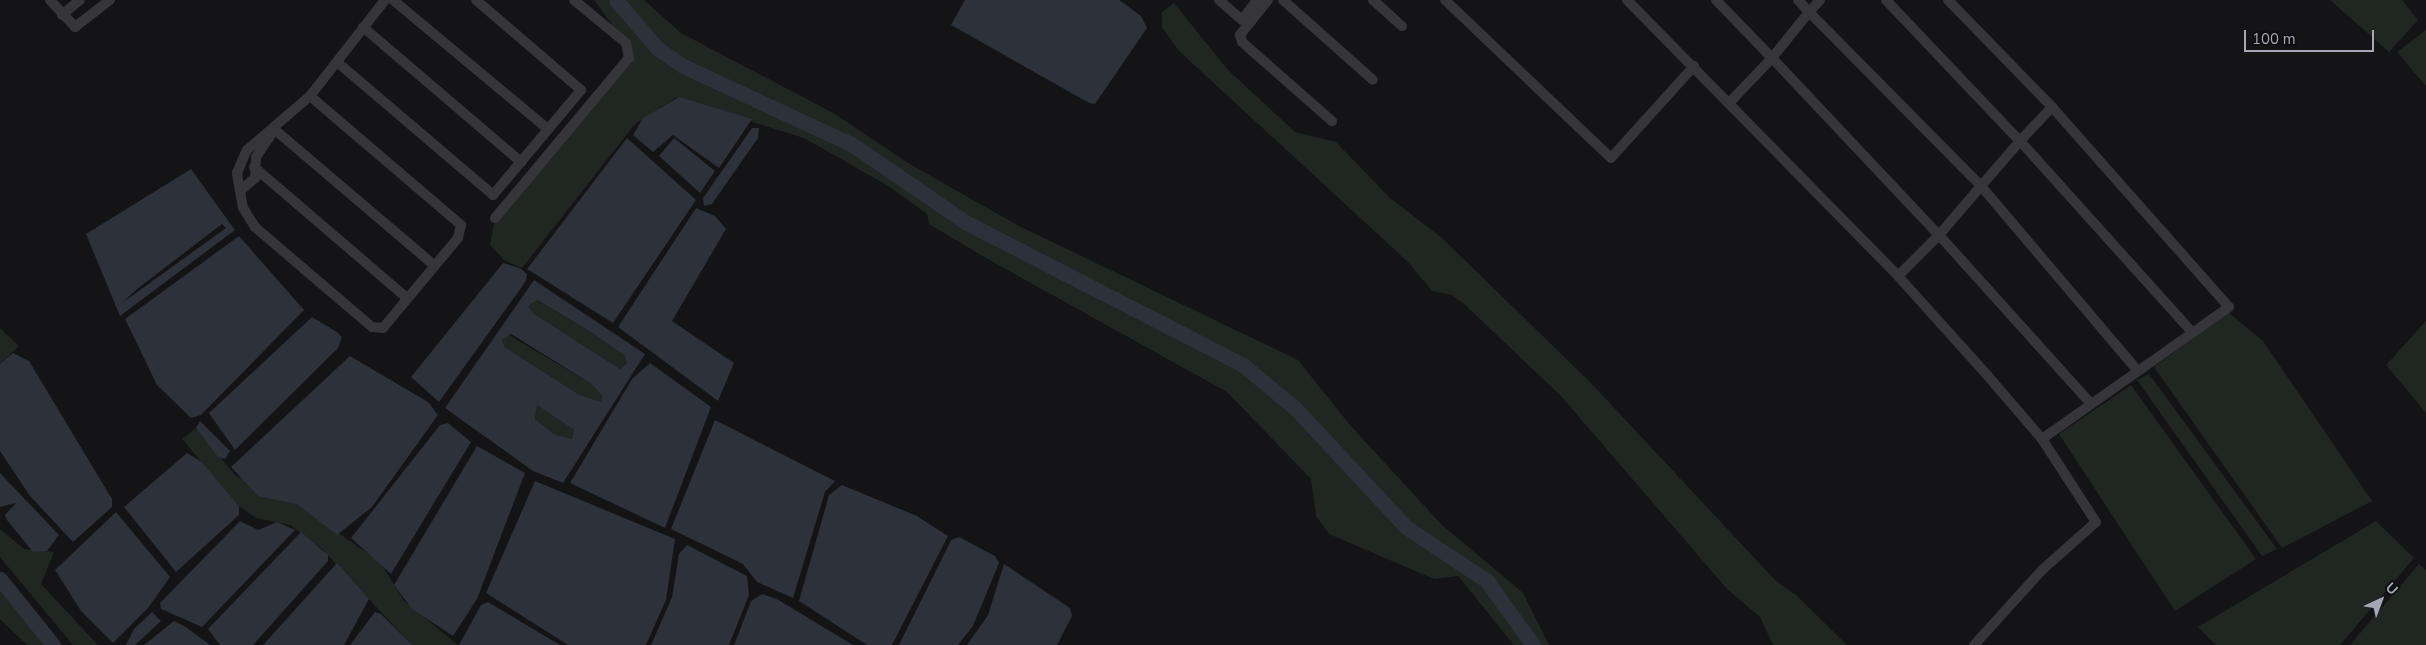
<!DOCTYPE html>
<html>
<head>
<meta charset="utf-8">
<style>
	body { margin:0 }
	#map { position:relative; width:2426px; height:645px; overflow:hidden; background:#141315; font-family:"Nunito Sans",sans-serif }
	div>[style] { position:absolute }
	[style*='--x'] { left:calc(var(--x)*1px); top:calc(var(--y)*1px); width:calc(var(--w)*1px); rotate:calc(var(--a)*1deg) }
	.green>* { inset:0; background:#202722 }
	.water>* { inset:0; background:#2c313a }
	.river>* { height:15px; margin:-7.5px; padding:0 7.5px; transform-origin:7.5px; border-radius:7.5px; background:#2c313a }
	.minor>* { height:10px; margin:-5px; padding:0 5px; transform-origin:5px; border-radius:5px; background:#35353a }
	span { translate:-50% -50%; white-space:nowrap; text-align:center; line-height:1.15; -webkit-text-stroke:4px #0f0e10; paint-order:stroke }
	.north { position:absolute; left:2356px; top:575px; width:50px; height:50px; -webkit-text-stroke:4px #0f0e10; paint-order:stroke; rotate:43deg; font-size:14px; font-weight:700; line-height:20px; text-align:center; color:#a6a7b4 }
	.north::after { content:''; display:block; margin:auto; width:18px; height:22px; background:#a6a7b4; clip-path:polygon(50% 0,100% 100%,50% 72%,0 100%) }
	.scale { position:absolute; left:2244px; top:30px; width:130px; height:22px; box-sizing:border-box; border:2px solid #a6a7b4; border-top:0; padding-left:6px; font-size:15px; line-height:18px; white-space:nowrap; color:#a6a7b4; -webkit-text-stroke:4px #0f0e10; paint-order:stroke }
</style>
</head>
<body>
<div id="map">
	<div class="green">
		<div style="clip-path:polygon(594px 0,644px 0,681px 33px,835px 114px,908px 163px,1019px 226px,1298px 360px,1350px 425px,1442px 525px,1523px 593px,1549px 645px,1514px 645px,1458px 576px,1434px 579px,1329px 534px,1316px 516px,1311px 479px,1227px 392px,986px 258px,929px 224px,927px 214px,890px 187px,804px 138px,675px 98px,635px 124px,522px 268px,504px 260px,490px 245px,495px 218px,629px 58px,626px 43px)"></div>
		<div style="clip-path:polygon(2330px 0,2402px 0,2418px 20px,2389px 52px)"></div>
		<div style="clip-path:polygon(1174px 3px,1227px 69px,1295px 132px,1336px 142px,1390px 198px,1442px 238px,1590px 382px,1776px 581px,1796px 595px,1847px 645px,1773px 645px,1760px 617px,1727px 589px,1561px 396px,1463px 303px,1452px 295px,1432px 291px,1408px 262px,1179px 51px,1162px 27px,1162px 12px)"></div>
		<div style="clip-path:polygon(2426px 30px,2426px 84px,2425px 85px,2397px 52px)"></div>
		<div style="clip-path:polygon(536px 300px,594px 334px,625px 356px,627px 363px,620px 369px,533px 313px,528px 306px)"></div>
		<div style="clip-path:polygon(2228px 312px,2263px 341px,2372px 501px,2282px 548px,2154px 367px)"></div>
		<div style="clip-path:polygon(2426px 321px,2426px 413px,2386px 365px)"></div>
		<div style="clip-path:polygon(0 328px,19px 346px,0 364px)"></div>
		<div style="clip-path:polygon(507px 334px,590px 383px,602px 395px,601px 402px,578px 394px,505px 347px,502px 340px)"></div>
		<div style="clip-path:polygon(2149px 374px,2277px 549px,2262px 556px,2137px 380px)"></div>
		<div style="clip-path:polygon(2131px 385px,2256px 559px,2175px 611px,2059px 434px)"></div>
		<div style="clip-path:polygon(537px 405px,574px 430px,572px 439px,554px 434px,535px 419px)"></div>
		<div style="clip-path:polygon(196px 428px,236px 476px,297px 504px,380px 562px,404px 601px,458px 645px,412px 645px,321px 548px,290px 525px,256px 518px,239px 506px,182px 439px)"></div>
		<div style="clip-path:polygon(2376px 521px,2414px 558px,2340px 645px,2216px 645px,2198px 627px)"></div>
		<div style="clip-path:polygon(0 529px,24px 549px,54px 552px,41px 584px,98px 645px,73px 645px,0 557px)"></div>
		<div style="clip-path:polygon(2419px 564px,2426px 570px,2426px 645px,2350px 645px)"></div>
		<div style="clip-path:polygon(0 590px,11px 604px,46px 645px,27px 645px,0 619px)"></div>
	</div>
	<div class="water">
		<div style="clip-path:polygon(965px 0,1119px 0,1141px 16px,1147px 28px,1095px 104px,1089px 103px,951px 25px)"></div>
		<div style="clip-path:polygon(679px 97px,752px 119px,719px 168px,673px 135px,653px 152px,633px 135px,643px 118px)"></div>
		<div style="clip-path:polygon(752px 128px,759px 128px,758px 138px,712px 204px,704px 206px,703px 198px)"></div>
		<div style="clip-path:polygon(627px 138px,696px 200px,613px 323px,527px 269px)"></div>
		<div style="clip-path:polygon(674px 138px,715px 171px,700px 193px,659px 156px)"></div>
		<div style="clip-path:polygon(evenodd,191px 169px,235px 230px,120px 316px,86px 234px,191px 169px,222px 224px,226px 228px,122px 303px,137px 289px,222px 224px)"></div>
		<div style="clip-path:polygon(696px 208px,715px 216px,726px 229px,672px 321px,734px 363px,718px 401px,618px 327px)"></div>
		<div style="clip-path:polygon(239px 236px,304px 310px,201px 415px,191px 418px,157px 385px,125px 319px)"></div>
		<div style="clip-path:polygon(503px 263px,520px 268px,527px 274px,526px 281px,439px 402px,411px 377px)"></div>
		<div style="clip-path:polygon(evenodd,534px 280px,645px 354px,563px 483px,533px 471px,445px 408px,534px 280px,537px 300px,594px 334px,625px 356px,627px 363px,620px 369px,533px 313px,528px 306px,537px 300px,534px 280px,511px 334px,590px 383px,602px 395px,601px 402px,578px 394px,505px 347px,502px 340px,511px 334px,534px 280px,537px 405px,574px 430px,572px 439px,554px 434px,535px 419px,537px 405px)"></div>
		<div style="clip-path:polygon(312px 317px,337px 332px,342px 337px,338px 348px,235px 450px,209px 413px)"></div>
		<div style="clip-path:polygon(13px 353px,29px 361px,112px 499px,112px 507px,73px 542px,30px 496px,0 451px,0 364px)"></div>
		<div style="clip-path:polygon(350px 356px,428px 402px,438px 415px,372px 507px,337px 535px,297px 504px,258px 496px,231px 467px)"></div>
		<div style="clip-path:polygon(650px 363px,711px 407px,665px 528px,570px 483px,632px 379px)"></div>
		<div style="clip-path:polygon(715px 420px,835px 481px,825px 492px,793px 598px,757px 582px,743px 564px,671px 529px)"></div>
		<div style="clip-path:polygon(200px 421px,230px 451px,225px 459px,218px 457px,196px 428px)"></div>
		<div style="clip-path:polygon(448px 423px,471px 442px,391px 574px,351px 538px,440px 425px)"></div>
		<div style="clip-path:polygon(477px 446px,525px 473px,477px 599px,453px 636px,412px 609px,394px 585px)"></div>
		<div style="clip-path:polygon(187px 453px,202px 462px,239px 506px,239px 515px,176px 572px,124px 507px)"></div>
		<div style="clip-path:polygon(0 473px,59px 535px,47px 551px,33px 552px,7px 520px,5px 515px,16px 503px,0 507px)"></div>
		<div style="clip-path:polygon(535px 481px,675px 539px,666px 600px,646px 645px,568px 645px,486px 593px)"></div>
		<div style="clip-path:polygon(842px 485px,917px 516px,948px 536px,892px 645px,867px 645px,799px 601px,829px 495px)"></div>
		<div style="clip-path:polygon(116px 512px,170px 577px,148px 608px,113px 643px,81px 611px,55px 570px)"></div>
		<div style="clip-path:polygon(240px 521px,258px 530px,277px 522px,295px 530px,202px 627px,161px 609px,160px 603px)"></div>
		<div style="clip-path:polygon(301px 532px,328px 555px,328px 561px,253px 645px,220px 645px,208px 629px)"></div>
		<div style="clip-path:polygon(959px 537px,995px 556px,999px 563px,973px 626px,958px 645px,899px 645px,951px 540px)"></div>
		<div style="clip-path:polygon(687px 545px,747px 576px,749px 595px,729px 645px,651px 645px,672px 597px,679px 554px)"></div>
		<div style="clip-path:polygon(337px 563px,369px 599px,344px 645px,263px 645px)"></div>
		<div style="clip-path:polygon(1004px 564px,1070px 608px,1072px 616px,1057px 645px,967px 645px,988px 615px)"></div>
		<div style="clip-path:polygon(762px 594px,777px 599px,853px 645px,734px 645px,751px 601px)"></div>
		<div style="clip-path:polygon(488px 602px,493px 605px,560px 645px,459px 645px,481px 605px)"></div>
		<div style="clip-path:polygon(152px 612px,161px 621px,135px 645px,126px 645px,134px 629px)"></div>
		<div style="clip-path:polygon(375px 612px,381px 614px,412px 645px,350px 645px)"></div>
		<div style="clip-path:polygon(174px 621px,186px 627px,210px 645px,144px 645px)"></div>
	</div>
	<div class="river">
		<div style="--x:616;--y:0;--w:65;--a:49.4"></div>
		<div style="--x:658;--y:49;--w:30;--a:34"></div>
		<div style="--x:683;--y:66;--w:187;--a:24.9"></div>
		<div style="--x:853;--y:145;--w:136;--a:34.5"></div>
		<div style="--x:965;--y:222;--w:313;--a:27.2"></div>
		<div style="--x:1243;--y:365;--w:67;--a:39.6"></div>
		<div style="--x:1295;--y:408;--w:163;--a:47"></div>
		<div style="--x:1406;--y:527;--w:97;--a:33.7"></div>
		<div style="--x:1487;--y:581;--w:79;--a:54.3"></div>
		<div style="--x:0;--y:579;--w:85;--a:51.2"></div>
	</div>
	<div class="minor">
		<div style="--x:50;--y:0;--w:37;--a:47"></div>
		<div style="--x:75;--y:27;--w:44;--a:-37.6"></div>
		<div style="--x:393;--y:0;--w:202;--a:39.8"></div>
		<div style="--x:1219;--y:0;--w:30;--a:41"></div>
		<div style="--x:1242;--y:20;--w:25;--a:-53"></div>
		<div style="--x:1268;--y:0;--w:45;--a:128.7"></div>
		<div style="--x:1240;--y:35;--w:7;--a:74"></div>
		<div style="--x:1242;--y:42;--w:120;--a:41.3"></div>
		<div style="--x:1283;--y:0;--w:120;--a:41.6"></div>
		<div style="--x:1373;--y:0;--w:39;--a:42"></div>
		<div style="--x:1445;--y:0;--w:229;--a:43.6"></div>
		<div style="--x:1611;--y:158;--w:124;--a:-47.9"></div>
		<div style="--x:1627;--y:0;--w:387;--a:45.5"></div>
		<div style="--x:1898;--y:276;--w:133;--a:48"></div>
		<div style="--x:1987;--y:375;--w:84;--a:49.3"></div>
		<div style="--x:2042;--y:439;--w:99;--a:57"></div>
		<div style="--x:2096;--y:522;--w:71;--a:138.4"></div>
		<div style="--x:2043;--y:569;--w:103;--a:132.2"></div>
		<div style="--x:1716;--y:0;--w:81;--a:46"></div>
		<div style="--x:1772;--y:58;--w:59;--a:-51.2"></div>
		<div style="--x:1809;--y:12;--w:245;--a:45.3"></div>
		<div style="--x:1981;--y:186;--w:60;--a:-49.1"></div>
		<div style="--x:2020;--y:141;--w:257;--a:48"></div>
		<div style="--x:1798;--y:0;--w:16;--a:47"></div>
		<div style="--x:1809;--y:12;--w:16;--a:-47"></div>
		<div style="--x:1886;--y:0;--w:195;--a:46.5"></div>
		<div style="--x:2020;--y:141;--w:47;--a:-46.7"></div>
		<div style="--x:2052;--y:107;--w:267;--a:48.5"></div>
		<div style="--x:2229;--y:307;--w:229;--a:144.8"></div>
		<div style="--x:1948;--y:0;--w:149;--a:45.8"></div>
		<div style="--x:62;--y:15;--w:23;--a:-40"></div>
		<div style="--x:363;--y:27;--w:208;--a:40.5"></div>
		<div style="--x:337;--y:62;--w:205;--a:40.4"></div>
		<div style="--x:493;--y:195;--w:137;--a:-50"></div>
		<div style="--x:581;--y:90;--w:138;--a:-139.4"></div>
		<div style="--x:310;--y:96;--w:199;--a:40.5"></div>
		<div style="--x:461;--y:225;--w:13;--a:103"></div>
		<div style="--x:458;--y:238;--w:117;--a:129.8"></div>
		<div style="--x:383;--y:328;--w:11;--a:-175"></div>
		<div style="--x:372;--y:327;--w:154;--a:-139.5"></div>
		<div style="--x:255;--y:227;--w:22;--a:-122"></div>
		<div style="--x:243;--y:208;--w:36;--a:-100"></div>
		<div style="--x:237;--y:173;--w:25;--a:-67"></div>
		<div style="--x:247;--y:150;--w:83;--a:-40.6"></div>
		<div style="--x:310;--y:96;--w:122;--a:-52"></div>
		<div style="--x:1730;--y:102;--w:61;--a:-46.3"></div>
		<div style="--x:1772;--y:58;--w:243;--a:46.7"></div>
		<div style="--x:1939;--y:235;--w:65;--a:-49.4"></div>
		<div style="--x:1981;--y:186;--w:241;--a:49.7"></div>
		<div style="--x:274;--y:129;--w:210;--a:40.4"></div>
		<div style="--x:254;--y:167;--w:201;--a:40.6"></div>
		<div style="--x:240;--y:191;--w:20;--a:-41"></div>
		<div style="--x:255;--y:178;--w:21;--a:-87"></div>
		<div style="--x:256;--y:157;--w:32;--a:-56"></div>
		<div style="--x:495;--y:218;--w:209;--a:-50.1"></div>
		<div style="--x:629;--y:58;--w:15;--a:-101"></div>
		<div style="--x:626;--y:43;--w:67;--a:-140.4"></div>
		<div style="--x:1898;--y:276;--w:58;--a:-45"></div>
		<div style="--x:1939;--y:235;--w:227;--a:48"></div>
	</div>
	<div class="north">U</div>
	<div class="scale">100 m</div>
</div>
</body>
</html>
